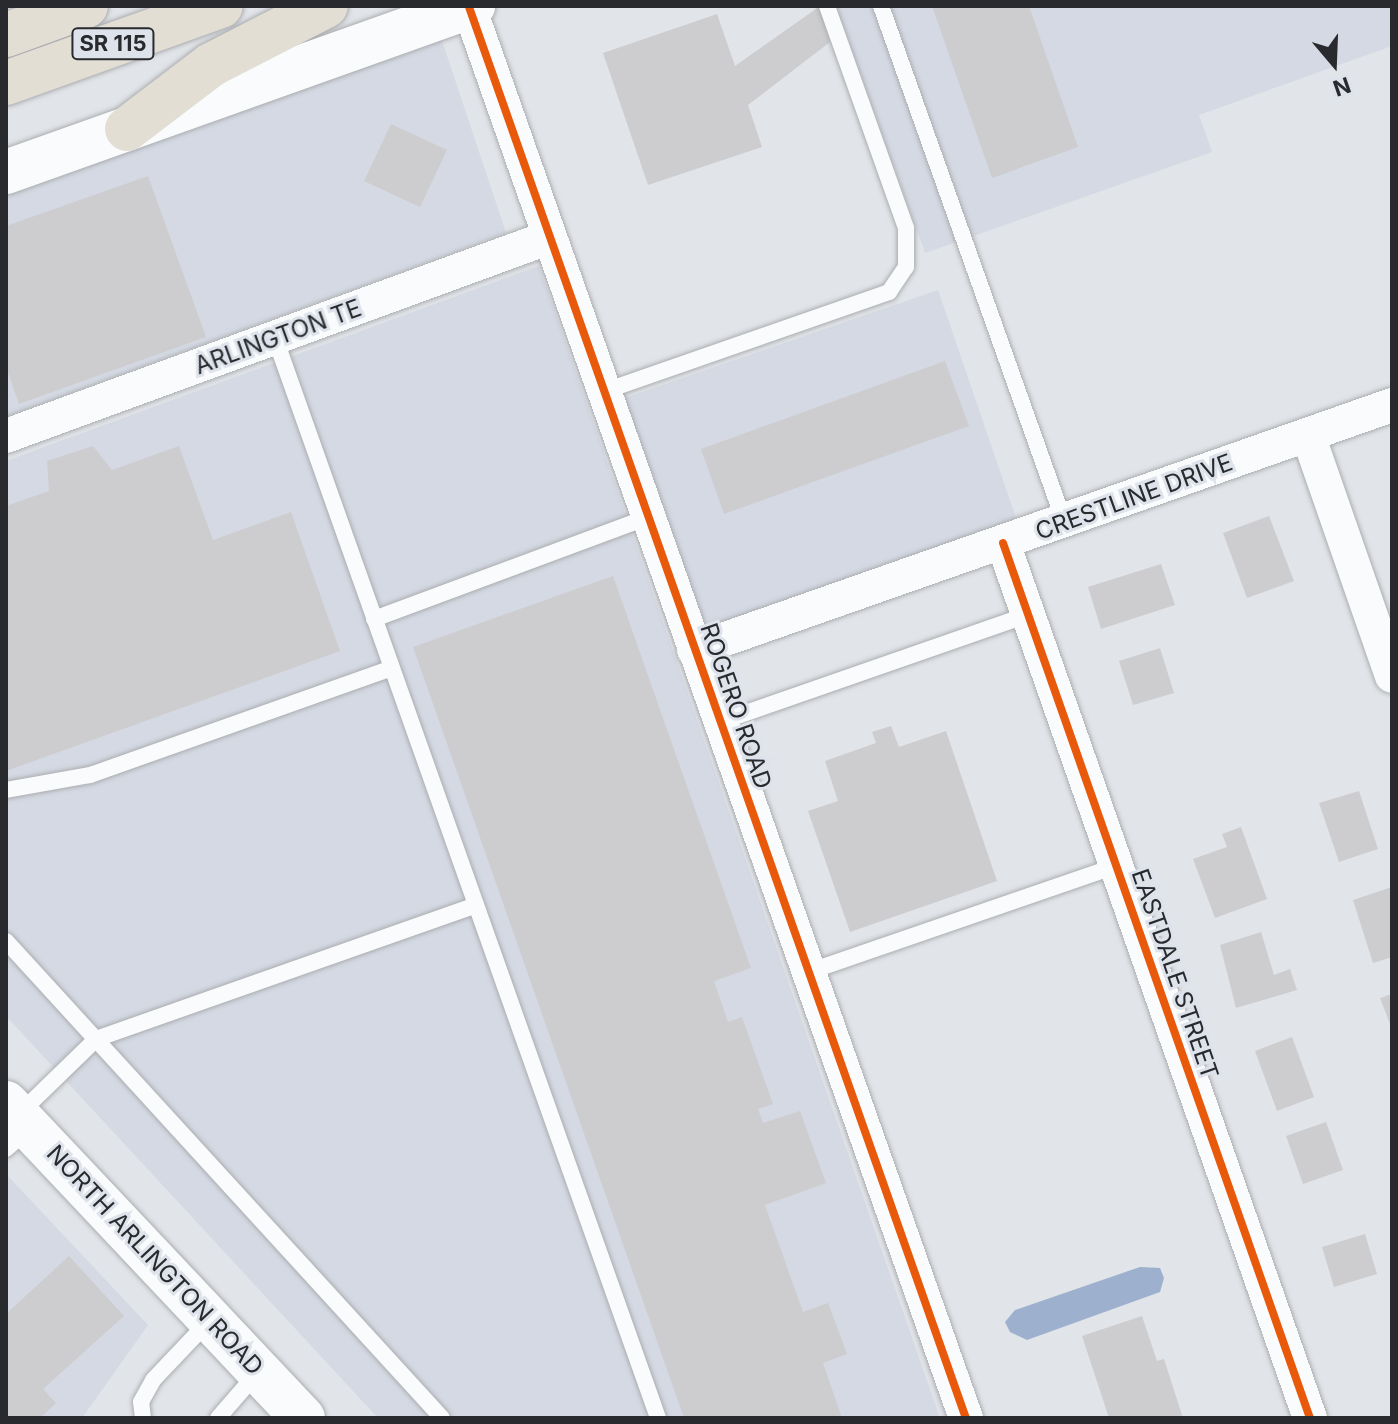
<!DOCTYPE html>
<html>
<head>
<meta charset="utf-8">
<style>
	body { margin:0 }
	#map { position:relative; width:1398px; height:1424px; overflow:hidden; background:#e1e4e8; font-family:Inter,sans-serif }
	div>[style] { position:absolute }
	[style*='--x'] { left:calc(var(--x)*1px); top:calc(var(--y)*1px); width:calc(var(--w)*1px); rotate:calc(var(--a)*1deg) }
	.built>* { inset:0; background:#d4d9e3 }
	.water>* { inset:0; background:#9db0ce }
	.building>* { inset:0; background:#cdcdd0 }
	.roads { filter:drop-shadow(0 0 2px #abadb0) drop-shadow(0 0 2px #abadb0) }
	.service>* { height:16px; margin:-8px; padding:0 8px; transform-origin:8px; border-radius:8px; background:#fafbfc }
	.minor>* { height:34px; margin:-17px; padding:0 17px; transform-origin:17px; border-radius:17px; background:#fafbfc }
	.secondary>* { height:44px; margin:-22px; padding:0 22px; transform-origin:22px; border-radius:22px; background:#fafbfc }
	.motorway>* { height:44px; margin:-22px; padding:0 22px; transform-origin:22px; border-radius:22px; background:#e3ded4 }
	.cycleway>* { height:8px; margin:-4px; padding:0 4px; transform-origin:4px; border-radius:4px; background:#e8590c }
	span { translate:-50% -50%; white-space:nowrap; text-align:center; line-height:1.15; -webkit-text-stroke:6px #dee3eb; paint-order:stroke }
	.shield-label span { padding:2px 6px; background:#dee3eb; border:2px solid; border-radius:6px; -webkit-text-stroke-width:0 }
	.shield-label { font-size:22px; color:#282a2d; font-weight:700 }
	.street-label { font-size:24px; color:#282a2d }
	.frame { position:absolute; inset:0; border:8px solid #282a2d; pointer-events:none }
	.north { position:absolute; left:1294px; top:24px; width:80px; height:80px; -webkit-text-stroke:6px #dee3eb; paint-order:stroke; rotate:161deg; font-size:22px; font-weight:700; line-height:32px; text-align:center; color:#282a2d }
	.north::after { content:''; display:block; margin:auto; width:28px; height:36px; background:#282a2d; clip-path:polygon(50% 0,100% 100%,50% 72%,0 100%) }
</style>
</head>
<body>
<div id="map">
	<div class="built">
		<div style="clip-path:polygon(836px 6px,1392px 6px,1392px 46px,1199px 115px,1212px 152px,925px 253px)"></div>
		<div style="clip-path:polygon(441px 38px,506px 233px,6px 417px,6px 196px)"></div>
		<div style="clip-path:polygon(539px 266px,940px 1418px,378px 1418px,6px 1016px,6px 461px)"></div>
		<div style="clip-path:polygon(938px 290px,1017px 521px,705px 628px,622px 399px)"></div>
		<div style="clip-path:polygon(6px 1174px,148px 1325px,82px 1418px,6px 1418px)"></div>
	</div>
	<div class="water">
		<div style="clip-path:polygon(1140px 1267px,1160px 1268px,1164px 1278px,1160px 1292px,1027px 1340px,1010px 1332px,1005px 1322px,1015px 1310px)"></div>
	</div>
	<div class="building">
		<div style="clip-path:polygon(820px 6px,830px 42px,748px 105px,762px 147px,648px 185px,603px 53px,717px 14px,735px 66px)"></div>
		<div style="clip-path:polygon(932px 6px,1029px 6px,1078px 147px,992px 178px)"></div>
		<div style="clip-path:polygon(391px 124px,447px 150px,420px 207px,364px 181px)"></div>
		<div style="clip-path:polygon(148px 176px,206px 337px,19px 404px,6px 367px,6px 226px)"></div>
		<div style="clip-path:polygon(945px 361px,969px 426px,724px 514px,701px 449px)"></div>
		<div style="clip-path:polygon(93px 446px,112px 470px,179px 446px,213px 540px,291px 512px,340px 651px,6px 771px,6px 506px,49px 491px,47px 461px)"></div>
		<div style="clip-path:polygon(1269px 516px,1294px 581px,1247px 598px,1223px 533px)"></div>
		<div style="clip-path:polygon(1161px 564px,1175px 605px,1101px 629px,1088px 587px)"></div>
		<div style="clip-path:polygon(613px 576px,751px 968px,714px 981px,728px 1022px,742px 1017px,773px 1104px,758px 1109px,763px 1123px,800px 1111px,826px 1183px,765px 1205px,803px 1312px,828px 1303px,847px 1354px,823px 1363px,842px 1418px,684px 1418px,413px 647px)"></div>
		<div style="clip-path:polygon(1160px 648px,1174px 693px,1133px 705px,1119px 661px)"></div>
		<div style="clip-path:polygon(891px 726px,899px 747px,946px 731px,997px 881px,850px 932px,808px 811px,838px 801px,825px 761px,876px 743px,872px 732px)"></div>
		<div style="clip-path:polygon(1359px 791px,1378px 849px,1339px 862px,1319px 803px)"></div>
		<div style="clip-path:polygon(1241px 827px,1267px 899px,1215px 918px,1193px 859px,1227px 847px,1222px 834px)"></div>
		<div style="clip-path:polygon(1392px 887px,1392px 957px,1373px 963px,1353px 900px)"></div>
		<div style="clip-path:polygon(1261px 932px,1274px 975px,1290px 969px,1297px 990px,1236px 1008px,1220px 945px)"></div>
		<div style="clip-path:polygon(1392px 994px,1392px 1029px,1380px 998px)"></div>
		<div style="clip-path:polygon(1292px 1037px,1314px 1097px,1277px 1111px,1255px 1051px)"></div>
		<div style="clip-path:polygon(1326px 1122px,1343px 1170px,1303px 1184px,1286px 1136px)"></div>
		<div style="clip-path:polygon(1365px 1234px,1377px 1274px,1334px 1287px,1322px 1247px)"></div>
		<div style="clip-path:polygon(69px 1256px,124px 1316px,43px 1389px,56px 1403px,40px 1418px,8px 1418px,6px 1314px)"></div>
		<div style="clip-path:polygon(1142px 1316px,1157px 1361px,1164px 1359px,1183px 1418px,1109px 1418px,1082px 1336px)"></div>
	</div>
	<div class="roads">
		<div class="service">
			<div style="--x:881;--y:6;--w:547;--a:70.44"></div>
			<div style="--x:275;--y:338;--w:1146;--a:70.47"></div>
			<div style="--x:605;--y:391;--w:301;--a:-19.2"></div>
			<div style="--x:889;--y:292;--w:30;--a:-56"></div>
			<div style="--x:906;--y:267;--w:39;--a:-90"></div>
			<div style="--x:906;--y:228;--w:236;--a:-109.6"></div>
			<div style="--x:374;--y:619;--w:292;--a:-20.4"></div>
			<div style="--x:720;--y:722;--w:326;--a:-19.2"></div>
			<div style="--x:6;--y:790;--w:85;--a:-10.1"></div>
			<div style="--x:90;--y:775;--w:320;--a:-19.5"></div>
			<div style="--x:6;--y:941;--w:646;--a:47.57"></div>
			<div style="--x:808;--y:972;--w:326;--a:-19"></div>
			<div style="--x:19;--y:1114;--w:107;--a:-44.2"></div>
			<div style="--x:96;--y:1039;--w:403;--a:-19.4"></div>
			<div style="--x:6;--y:1149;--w:30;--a:-41"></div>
			<div style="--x:143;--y:1418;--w:16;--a:-97"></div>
			<div style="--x:141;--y:1402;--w:25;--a:-61"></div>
			<div style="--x:153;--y:1380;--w:80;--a:-46.5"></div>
			<div style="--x:218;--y:1418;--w:61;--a:-49"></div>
		</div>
		<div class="minor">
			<div style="--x:469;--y:7;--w:1496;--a:70.6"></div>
			<div style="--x:1308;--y:435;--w:255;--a:70.8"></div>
			<div style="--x:6;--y:436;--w:579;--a:-20.09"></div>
			<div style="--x:1003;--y:543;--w:927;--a:70.67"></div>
			<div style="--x:694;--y:650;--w:740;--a:-19.34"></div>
		</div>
		<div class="secondary">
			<div style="--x:6;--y:172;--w:496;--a:-19.6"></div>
			<div style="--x:6;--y:1103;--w:433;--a:46.7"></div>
		</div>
		<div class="motorway">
			<div style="--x:6;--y:35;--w:85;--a:-19.9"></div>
			<div style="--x:6;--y:83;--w:228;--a:-19.7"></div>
			<div style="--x:127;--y:129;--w:106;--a:-37.3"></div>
			<div style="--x:211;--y:65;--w:129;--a:-27.2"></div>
		</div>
	</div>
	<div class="cycleway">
		<div style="--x:469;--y:7;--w:1496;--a:70.6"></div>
		<div style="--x:1003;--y:543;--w:927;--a:70.67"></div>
	</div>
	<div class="shield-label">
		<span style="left:113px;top:44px">SR 115</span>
	</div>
	<div class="street-label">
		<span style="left:278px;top:337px;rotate:-20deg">ARLINGTON TE</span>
		<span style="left:1134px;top:497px;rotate:-20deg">CRESTLINE DRIVE</span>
		<span style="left:736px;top:706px;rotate:71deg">ROGERO ROAD</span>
		<span style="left:1175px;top:974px;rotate:71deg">EASTDALE STREET</span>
		<span style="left:155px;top:1260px;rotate:47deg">NORTH ARLINGTON ROAD</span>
	</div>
	<div class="frame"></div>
	<div class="north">N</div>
</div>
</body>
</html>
